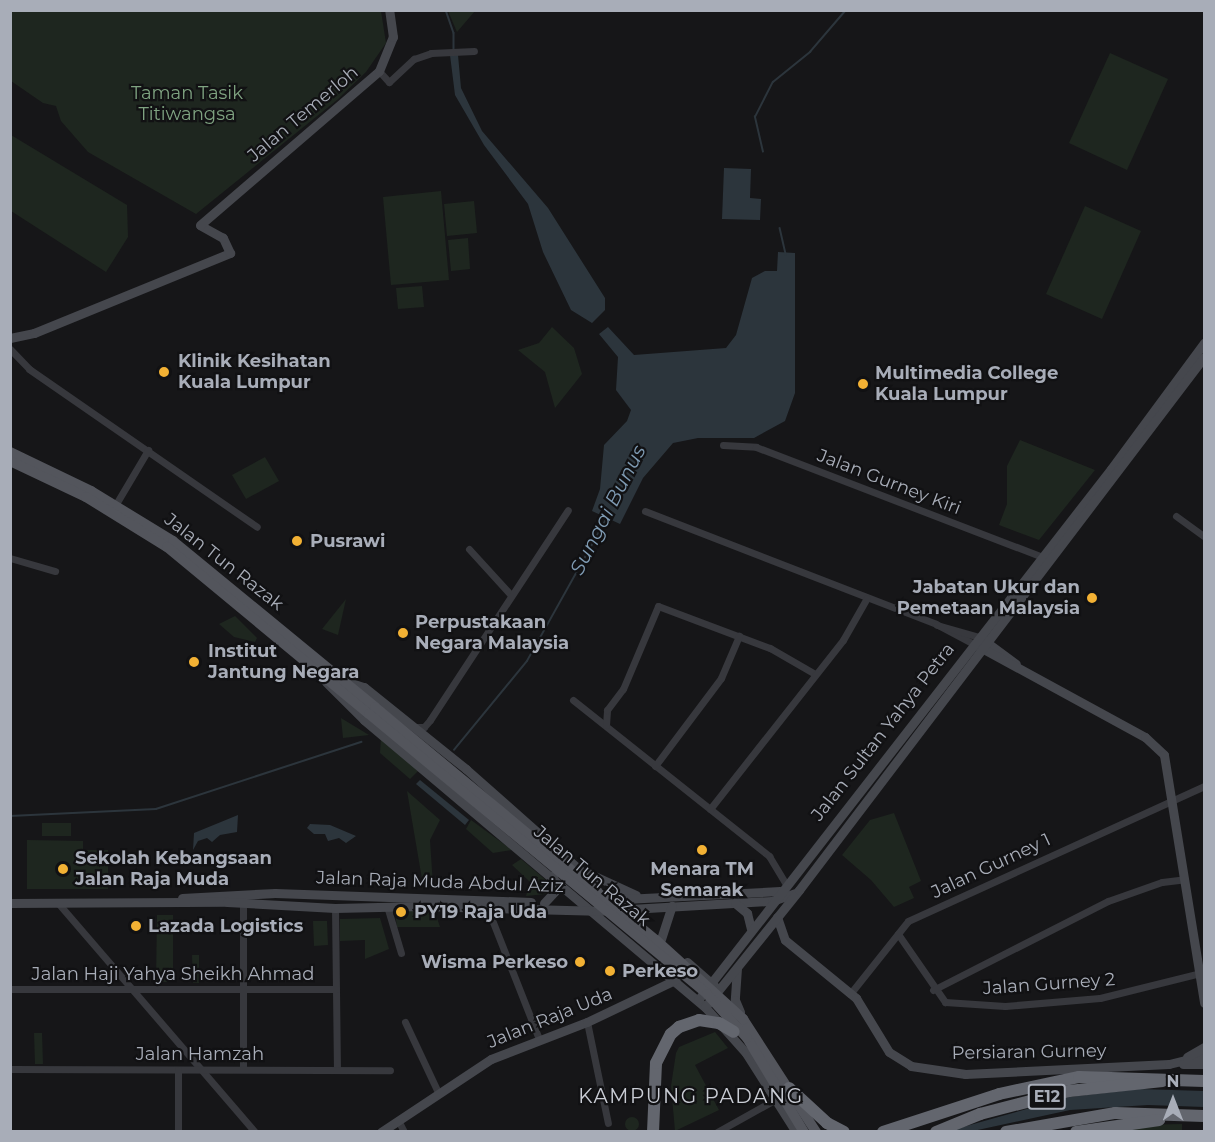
<!DOCTYPE html>
<html>
<head>
<meta charset="utf-8">
<style>
	body { margin:0 }
	#map { position:relative; width:1215px; height:1142px; overflow:hidden; background:#161618; font-family:Montserrat,sans-serif }
	div>[style] { position:absolute }
	[style*='--x'] { left:calc(var(--x)*1px); top:calc(var(--y)*1px); width:calc(var(--w)*1px); rotate:calc(var(--a)*1deg) }
	.green>* { inset:0; background:#1e261f }
	.round { border-radius:50% }
	.water>* { inset:0; background:#2c353c }
	.stream>* { height:1.5px; margin:-0.75px; padding:0 0.75px; transform-origin:0.75px; border-radius:0.75px; background:#2c353c }
	.street>* { height:7px; margin:-3.5px; padding:0 3.5px; transform-origin:3.5px; border-radius:3.5px; background:#37383d }
	.secondary>* { height:9px; margin:-4.5px; padding:0 4.5px; transform-origin:4.5px; border-radius:4.5px; background:#45474d }
	.primary>* { height:10px; margin:-5px; padding:0 5px; transform-origin:5px; border-radius:5px; background:#53555c }
	.highway>* { height:12px; margin:-6px; padding:0 6px; transform-origin:6px; border-radius:6px; background:#63666e }
	.primary-bridge>* { height:10px; margin:-5px; padding:0 5px; transform-origin:5px; border-radius:5px; background:#53555c }
	.highway-bridge>* { height:12px; margin:-6px; padding:0 6px; transform-origin:6px; border-radius:6px; background:#63666e }
	.dots>* { width:16px; height:16px; translate:-50% -50%; box-sizing:border-box; border:3px solid #111113; border-radius:50% }
	span { translate:-50% -50%; white-space:nowrap; text-align:center; line-height:1.15; -webkit-text-stroke:4.5px #111113; paint-order:stroke }
	.shield-label span { padding:2px 4px; background:#111113; border:2px solid; border-radius:4px; -webkit-text-stroke-width:0 }
	.shield-label { font-size:16px; color:#a8adb8; font-weight:700 }
	.park-label { font-size:18px; color:#7fa381 }
	.street-label { font-size:18px; color:#a8adb8 }
	.poi-label { font-size:18px; color:#a8adb8; font-weight:700 }
	.left { translate:0 -50%; text-align:left }
	.right { translate:-100% -50%; text-align:right }
	.water-label { font-size:20px; color:#7f9bb3; font-style:italic }
	.neighbourhood-label { font-size:20px; color:#c9ccd4; letter-spacing:1.5px }
	.frame { position:absolute; inset:0; border:12px solid #a8adb8; pointer-events:none }
	.north { position:absolute; left:1143px; top:1070px; width:60px; height:60px; -webkit-text-stroke:4px #111113; paint-order:stroke; rotate:0deg; font-size:16px; font-weight:700; line-height:24px; text-align:center; color:#a8adb8 }
	.north::after { content:''; display:block; margin:auto; width:21px; height:27px; background:#a8adb8; clip-path:polygon(50% 0,100% 100%,50% 72%,0 100%) }
</style>
</head>
<body>
<div id="map">
	<div class="green">
		<div style="clip-path:polygon(10px 11px,381px 11px,386px 43px,366px 72px,337px 100px,196px 214px,88px 152px,61px 121px,56px 106px,43px 103px,11px 81px)"></div>
		<div style="clip-path:polygon(448px 11px,448px 10px,475px 11px,457px 32px)"></div>
		<div style="clip-path:polygon(1110px 53px,1168px 79px,1127px 170px,1069px 143px)"></div>
		<div style="clip-path:polygon(11px 135px,127px 205px,128px 237px,106px 272px,11px 211px)"></div>
		<div style="clip-path:polygon(441px 191px,449px 280px,391px 285px,383px 197px)"></div>
		<div style="clip-path:polygon(474px 201px,477px 233px,447px 236px,444px 204px)"></div>
		<div style="clip-path:polygon(1085px 206px,1141px 231px,1102px 319px,1046px 294px)"></div>
		<div style="clip-path:polygon(468px 238px,470px 269px,451px 271px,448px 240px)"></div>
		<div style="clip-path:polygon(422px 286px,424px 307px,398px 309px,396px 288px)"></div>
		<div style="clip-path:polygon(552px 327px,574px 348px,582px 374px,555px 408px,545px 372px,518px 350px,539px 343px)"></div>
		<div style="clip-path:polygon(1020px 440px,1095px 470px,1039px 540px,999px 525px,1007px 504px,1007px 466px)"></div>
		<div style="clip-path:polygon(265px 457px,279px 481px,246px 499px,232px 475px)"></div>
		<div style="clip-path:polygon(346px 599px,338px 635px,322px 629px)"></div>
		<div style="clip-path:polygon(235px 616px,257px 638px,255px 642px,234px 637px,219px 624px)"></div>
		<div style="clip-path:polygon(341px 718px,369px 735px,343px 738px)"></div>
		<div style="clip-path:polygon(381px 737px,418px 771px,410px 779px,380px 753px)"></div>
		<div style="clip-path:polygon(407px 791px,440px 820px,430px 840px,433px 885px,423px 885px)"></div>
		<div style="clip-path:polygon(894px 813px,921px 881px,909px 887px,914px 898px,894px 907px,871px 880px,842px 855px,870px 820px)"></div>
		<div style="clip-path:polygon(471px 820px,512px 850px,493px 853px,466px 829px)"></div>
		<div style="clip-path:polygon(42px 823px,71px 823px,71px 836px,42px 836px)"></div>
		<div style="clip-path:polygon(27px 840px,83px 841px,83px 850px,108px 850px,108px 889px,27px 889px)"></div>
		<div style="clip-path:polygon(521px 859px,547px 881px,546px 894px,526px 896px,530px 882px,512px 865px)"></div>
		<div style="clip-path:polygon(398px 910px,435px 912px,440px 927px,397px 927px,395px 913px)"></div>
		<div style="clip-path:polygon(157px 915px,173px 915px,173px 982px,156px 982px)"></div>
		<div style="clip-path:polygon(380px 918px,389px 949px,365px 959px,365px 940px,340px 941px,340px 919px)"></div>
		<div style="clip-path:polygon(313px 921px,327px 921px,328px 945px,314px 946px)"></div>
		<div style="clip-path:polygon(192px 955px,199px 955px,199px 983px,193px 983px)"></div>
		<div style="clip-path:polygon(715px 1032px,728px 1048px,695px 1065px,719px 1110px,675px 1131px,671px 1086px,676px 1053px,679px 1047px)"></div>
		<div style="clip-path:polygon(34px 1033px,42px 1033px,43px 1064px,35px 1064px)"></div>
		<div class="round" style="left:625px;top:1117px;width:14px;height:14px"></div>
		<div style="clip-path:polygon(1182px 1124px,1182px 1131px,1099px 1132px,1135px 1125px)"></div>
	</div>
	<div class="water">
		<div style="clip-path:polygon(450px 55px,458px 55px,461px 88px,482px 131px,548px 208px,605px 298px,605px 310px,592px 323px,571px 310px,543px 252px,528px 204px,484px 145px,455px 95px)"></div>
		<div style="clip-path:polygon(724px 168px,751px 169px,750px 198px,761px 199px,760px 220px,722px 219px)"></div>
		<div style="clip-path:polygon(778px 252px,795px 253px,795px 393px,785px 421px,754px 438px,698px 438px,673px 443px,643px 478px,620px 524px,592px 511px,600px 489px,604px 445px,627px 421px,631px 410px,616px 390px,618px 357px,599px 334px,608px 327px,634px 355px,726px 348px,736px 335px,752px 278px,765px 271px,777px 271px)"></div>
		<div style="clip-path:polygon(420px 780px,469px 820px,465px 825px,416px 784px)"></div>
		<div style="clip-path:polygon(238px 815px,237px 832px,220px 835px,212px 842px,207px 838px,198px 841px,193px 850px,194px 833px)"></div>
		<div style="clip-path:polygon(310px 824px,330px 825px,356px 836px,346px 843px,339px 838px,328px 841px,325px 834px,314px 834px,307px 828px)"></div>
		<div style="clip-path:polygon(1139px 1089px,1204px 1091px,1204px 1107px,1148px 1105px,1070px 1110px,973px 1131px,945px 1132px,1069px 1097px)"></div>
	</div>
	<div class="stream">
		<div style="--x:446;--y:10;--w:24;--a:71"></div>
		<div style="--x:454;--y:33;--w:17;--a:90"></div>
		<div style="--x:763;--y:152;--w:36;--a:-103"></div>
		<div style="--x:755;--y:117;--w:39;--a:-63"></div>
		<div style="--x:773;--y:82;--w:48;--a:-39"></div>
		<div style="--x:810;--y:52;--w:55;--a:-49.4"></div>
		<div style="--x:780;--y:228;--w:27;--a:77"></div>
		<div style="--x:454;--y:750;--w:115;--a:-50.6"></div>
		<div style="--x:527;--y:661;--w:166;--a:-60.8"></div>
		<div style="--x:10;--y:816;--w:146;--a:-2.7"></div>
		<div style="--x:156;--y:809;--w:216;--a:-18.1"></div>
	</div>
	<div class="street">
		<div style="--x:379;--y:71;--w:15;--a:48"></div>
		<div style="--x:389;--y:82;--w:34;--a:-43"></div>
		<div style="--x:414;--y:59;--w:18;--a:-19"></div>
		<div style="--x:431;--y:53;--w:43;--a:-2.7"></div>
		<div style="--x:10;--y:349;--w:28;--a:46"></div>
		<div style="--x:29;--y:369;--w:277;--a:34.7"></div>
		<div style="--x:723;--y:445;--w:33;--a:3"></div>
		<div style="--x:756;--y:447;--w:307;--a:21"></div>
		<div style="--x:116;--y:504;--w:63;--a:-59.3"></div>
		<div style="--x:645;--y:511;--w:312;--a:21.2"></div>
		<div style="--x:936;--y:624;--w:43;--a:27.8"></div>
		<div style="--x:1176;--y:516;--w:34;--a:36"></div>
		<div style="--x:469;--y:549;--w:62;--a:47.6"></div>
		<div style="--x:10;--y:558;--w:47;--a:16.1"></div>
		<div style="--x:937;--y:625;--w:44;--a:15.9"></div>
		<div style="--x:573;--y:700;--w:251;--a:38.5"></div>
		<div style="--x:769;--y:856;--w:33;--a:59"></div>
		<div style="--x:606;--y:725;--w:15;--a:-86"></div>
		<div style="--x:607;--y:710;--w:26;--a:-53"></div>
		<div style="--x:623;--y:689;--w:90;--a:-67.1"></div>
		<div style="--x:658;--y:606;--w:120;--a:20.6"></div>
		<div style="--x:770;--y:648;--w:52;--a:30"></div>
		<div style="--x:414;--y:727;--w:10;--a:0"></div>
		<div style="--x:424;--y:727;--w:9;--a:-49"></div>
		<div style="--x:430;--y:720;--w:251;--a:-56.7"></div>
		<div style="--x:655;--y:766;--w:110;--a:-53.1"></div>
		<div style="--x:721;--y:678;--w:46;--a:-66.8"></div>
		<div style="--x:710;--y:809;--w:215;--a:-51.8"></div>
		<div style="--x:843;--y:640;--w:48;--a:-60.3"></div>
		<div style="--x:243;--y:898;--w:171;--a:90"></div>
		<div style="--x:58;--y:903;--w:302;--a:49.3"></div>
		<div style="--x:387;--y:906;--w:49;--a:73.4"></div>
		<div style="--x:487;--y:907;--w:142;--a:68.5"></div>
		<div style="--x:335;--y:908;--w:162;--a:89.3"></div>
		<div style="--x:898;--y:934;--w:83;--a:55.3"></div>
		<div style="--x:945;--y:1002;--w:60;--a:3.8"></div>
		<div style="--x:1005;--y:1006;--w:95;--a:-4.8"></div>
		<div style="--x:1100;--y:998;--w:103;--a:-14"></div>
		<div style="--x:10;--y:989;--w:326;--a:0"></div>
		<div style="--x:933;--y:990;--w:196;--a:-27"></div>
		<div style="--x:1108;--y:901;--w:57;--a:-19.4"></div>
		<div style="--x:1162;--y:882;--w:23;--a:-7"></div>
		<div style="--x:850;--y:994;--w:93;--a:-51.5"></div>
		<div style="--x:908;--y:921;--w:325;--a:-24.5"></div>
		<div style="--x:405;--y:1022;--w:77;--a:64.8"></div>
		<div style="--x:587;--y:1022;--w:103;--a:78.3"></div>
		<div style="--x:10;--y:1069;--w:380;--a:0.2"></div>
		<div style="--x:178;--y:1070;--w:62;--a:90"></div>
		<div style="--x:398;--y:1120;--w:13;--a:63"></div>
		<div style="--x:717;--y:1132;--w:68;--a:-29.2"></div>
	</div>
	<div class="secondary">
		<div style="--x:10;--y:338;--w:25;--a:-12"></div>
		<div style="--x:34;--y:333;--w:212;--a:-22.2"></div>
		<div style="--x:230;--y:253;--w:17;--a:-115"></div>
		<div style="--x:223;--y:238;--w:26;--a:-151"></div>
		<div style="--x:200;--y:225;--w:236;--a:-40.7"></div>
		<div style="--x:379;--y:71;--w:37;--a:-68"></div>
		<div style="--x:393;--y:37;--w:27;--a:-98"></div>
		<div style="--x:982;--y:639;--w:42;--a:36.3"></div>
		<div style="--x:978;--y:646;--w:190;--a:28.6"></div>
		<div style="--x:1145;--y:737;--w:26;--a:43"></div>
		<div style="--x:1164;--y:755;--w:251;--a:80.8"></div>
		<div style="--x:345;--y:681;--w:20;--a:18"></div>
		<div style="--x:364;--y:687;--w:131;--a:38.8"></div>
		<div style="--x:466;--y:769;--w:166;--a:41.6"></div>
		<div style="--x:326;--y:682;--w:54;--a:45"></div>
		<div style="--x:364;--y:720;--w:446;--a:40.1"></div>
		<div style="--x:705;--y:1007;--w:62;--a:48.3"></div>
		<div style="--x:746;--y:1053;--w:93;--a:57.7"></div>
		<div style="--x:586;--y:872;--w:55;--a:24.7"></div>
		<div style="--x:182;--y:898;--w:93;--a:-3.1"></div>
		<div style="--x:275;--y:893;--w:256;--a:2"></div>
		<div style="--x:604;--y:900;--w:176;--a:-2.9"></div>
		<div style="--x:10;--y:903;--w:217;--a:-0.3"></div>
		<div style="--x:227;--y:902;--w:108;--a:3.2"></div>
		<div style="--x:335;--y:908;--w:87;--a:-1.3"></div>
		<div style="--x:422;--y:906;--w:174;--a:1.6"></div>
		<div style="--x:596;--y:911;--w:176;--a:-3.3"></div>
		<div style="--x:772;--y:901;--w:24;--a:-19"></div>
		<div style="--x:544;--y:903;--w:16;--a:-47"></div>
		<div style="--x:555;--y:891;--w:16;--a:-97"></div>
		<div style="--x:735;--y:903;--w:16;--a:40"></div>
		<div style="--x:747;--y:913;--w:16;--a:76"></div>
		<div style="--x:777;--y:917;--w:24;--a:71"></div>
		<div style="--x:785;--y:940;--w:92;--a:39.2"></div>
		<div style="--x:856;--y:998;--w:63;--a:58.6"></div>
		<div style="--x:889;--y:1052;--w:26;--a:32"></div>
		<div style="--x:911;--y:1066;--w:55;--a:8.4"></div>
		<div style="--x:965;--y:1074;--w:204;--a:-2.8"></div>
		<div style="--x:1169;--y:1064;--w:36;--a:-14"></div>
		<div style="--x:661;--y:939;--w:35;--a:-72"></div>
		<div style="--x:687;--y:962;--w:37;--a:41"></div>
		<div style="--x:737;--y:968;--w:32;--a:94"></div>
		<div style="--x:735;--y:1000;--w:13;--a:67"></div>
		<div style="--x:698;--y:1000;--w:673;--a:-52.13"></div>
		<div style="--x:1111;--y:469;--w:157;--a:-53.6"></div>
		<div style="--x:705;--y:1007;--w:150;--a:-51.2"></div>
		<div style="--x:799;--y:890;--w:669;--a:-52.77"></div>
		<div style="--x:1187;--y:1057;--w:20;--a:-30"></div>
		<div style="--x:1183;--y:1064;--w:21;--a:0"></div>
		<div style="--x:381;--y:1132;--w:132;--a:-33.6"></div>
		<div style="--x:491;--y:1059;--w:103;--a:-21.1"></div>
		<div style="--x:587;--y:1022;--w:98;--a:-25.5"></div>
	</div>
	<div class="primary">
		<div style="--x:10;--y:452;--w:90;--a:25.7"></div>
		<div style="--x:91;--y:491;--w:96;--a:31.4"></div>
		<div style="--x:173;--y:541;--w:261;--a:39.4"></div>
		<div style="--x:10;--y:461;--w:84;--a:25.3"></div>
		<div style="--x:86;--y:497;--w:95;--a:31.7"></div>
		<div style="--x:167;--y:547;--w:262;--a:39.6"></div>
		<div style="--x:743;--y:1019;--w:135;--a:57.1"></div>
		<div style="--x:747;--y:1038;--w:110;--a:58.8"></div>
	</div>
	<div class="highway">
		<div style="--x:999;--y:1094;--w:82;--a:-12"></div>
		<div style="--x:1079;--y:1077;--w:125;--a:1.8"></div>
		<div style="--x:1006;--y:1132;--w:111;--a:-9.9"></div>
		<div style="--x:1115;--y:1113;--w:89;--a:1.9"></div>
		<div style="--x:1076;--y:1132;--w:84;--a:-8.2"></div>
	</div>
	<div class="primary-bridge">
		<div style="--x:375;--y:707;--w:365;--a:39.7"></div>
		<div style="--x:656;--y:940;--w:118;--a:42.2"></div>
		<div style="--x:369;--y:714;--w:439;--a:39.6"></div>
		<div style="--x:707;--y:994;--w:59;--a:47.7"></div>
	</div>
	<div class="highway-bridge">
		<div style="--x:789;--y:1088;--w:52;--a:42.6"></div>
		<div style="--x:827;--y:1123;--w:19;--a:28"></div>
		<div style="--x:653;--y:1132;--w:69;--a:-87.5"></div>
		<div style="--x:656;--y:1063;--w:33;--a:-63"></div>
		<div style="--x:671;--y:1034;--w:11;--a:-41"></div>
		<div style="--x:679;--y:1027;--w:21;--a:-19"></div>
		<div style="--x:699;--y:1020;--w:20;--a:9"></div>
		<div style="--x:719;--y:1023;--w:17;--a:31"></div>
		<div style="--x:883;--y:1132;--w:122;--a:-18.1"></div>
		<div style="--x:936;--y:1132;--w:48;--a:-22.2"></div>
		<div style="--x:980;--y:1114;--w:92;--a:-14.5"></div>
		<div style="--x:1069;--y:1091;--w:94;--a:-6.1"></div>
	</div>
	<div class="dots">
		<div style="left:164px;top:372px;background:#f2b134"></div>
		<div style="left:863px;top:384px;background:#f2b134"></div>
		<div style="left:297px;top:541px;background:#f2b134"></div>
		<div style="left:1092px;top:598px;background:#f2b134"></div>
		<div style="left:403px;top:633px;background:#f2b134"></div>
		<div style="left:194px;top:662px;background:#f2b134"></div>
		<div style="left:702px;top:850px;background:#f2b134"></div>
		<div style="left:63px;top:869px;background:#f2b134"></div>
		<div style="left:401px;top:912px;background:#f2b134"></div>
		<div style="left:136px;top:926px;background:#f2b134"></div>
		<div style="left:580px;top:962px;background:#f2b134"></div>
		<div style="left:610px;top:971px;background:#f2b134"></div>
	</div>
	<div class="shield-label">
		<span style="left:1047px;top:1097px">E12</span>
	</div>
	<div class="park-label">
		<span style="left:187px;top:104px">Taman Tasik<br>Titiwangsa</span>
	</div>
	<div class="street-label">
		<span style="left:303px;top:114px;rotate:-40deg">Jalan Temerloh</span>
		<span style="left:889px;top:482px;rotate:21deg">Jalan Gurney Kiri</span>
		<span style="left:224px;top:562px;rotate:38deg">Jalan Tun Razak</span>
		<span style="left:883px;top:732px;rotate:-52deg">Jalan Sultan Yahya Petra</span>
		<span style="left:991px;top:866px;rotate:-25deg">Jalan Gurney 1</span>
		<span style="left:592px;top:876px;rotate:40deg">Jalan Tun Razak</span>
		<span style="left:440px;top:882px;rotate:2deg">Jalan Raja Muda Abdul Aziz</span>
		<span style="left:173px;top:974px">Jalan Haji Yahya Sheikh Ahmad</span>
		<span style="left:1049px;top:984px;rotate:-4deg">Jalan Gurney 2</span>
		<span style="left:550px;top:1018px;rotate:-22deg">Jalan Raja Uda</span>
		<span style="left:1029px;top:1052px;rotate:-1deg">Persiaran Gurney</span>
		<span style="left:200px;top:1054px">Jalan Hamzah</span>
	</div>
	<div class="poi-label">
		<span class="left" style="left:178px;top:372px">Klinik Kesihatan<br>Kuala Lumpur</span>
		<span class="left" style="left:875px;top:384px">Multimedia College<br>Kuala Lumpur</span>
		<span class="left" style="left:310px;top:541px">Pusrawi</span>
		<span class="right" style="left:1080px;top:598px">Jabatan Ukur dan<br>Pemetaan Malaysia</span>
		<span class="left" style="left:415px;top:633px">Perpustakaan<br>Negara Malaysia</span>
		<span class="left" style="left:208px;top:662px">Institut<br>Jantung Negara</span>
		<span class="left" style="left:75px;top:869px">Sekolah Kebangsaan<br>Jalan Raja Muda</span>
		<span style="left:702px;top:880px">Menara TM<br>Semarak</span>
		<span class="left" style="left:414px;top:912px">PY19 Raja Uda</span>
		<span class="left" style="left:148px;top:926px">Lazada Logistics</span>
		<span class="right" style="left:568px;top:962px">Wisma Perkeso</span>
		<span class="left" style="left:622px;top:971px">Perkeso</span>
	</div>
	<div class="water-label">
		<span style="left:608px;top:510px;rotate:-63deg">Sungai Bunus</span>
	</div>
	<div class="neighbourhood-label">
		<span style="left:691px;top:1096px">KAMPUNG PADANG</span>
	</div>
	<div class="frame"></div>
	<div class="north">N</div>
</div>
</body>
</html>
